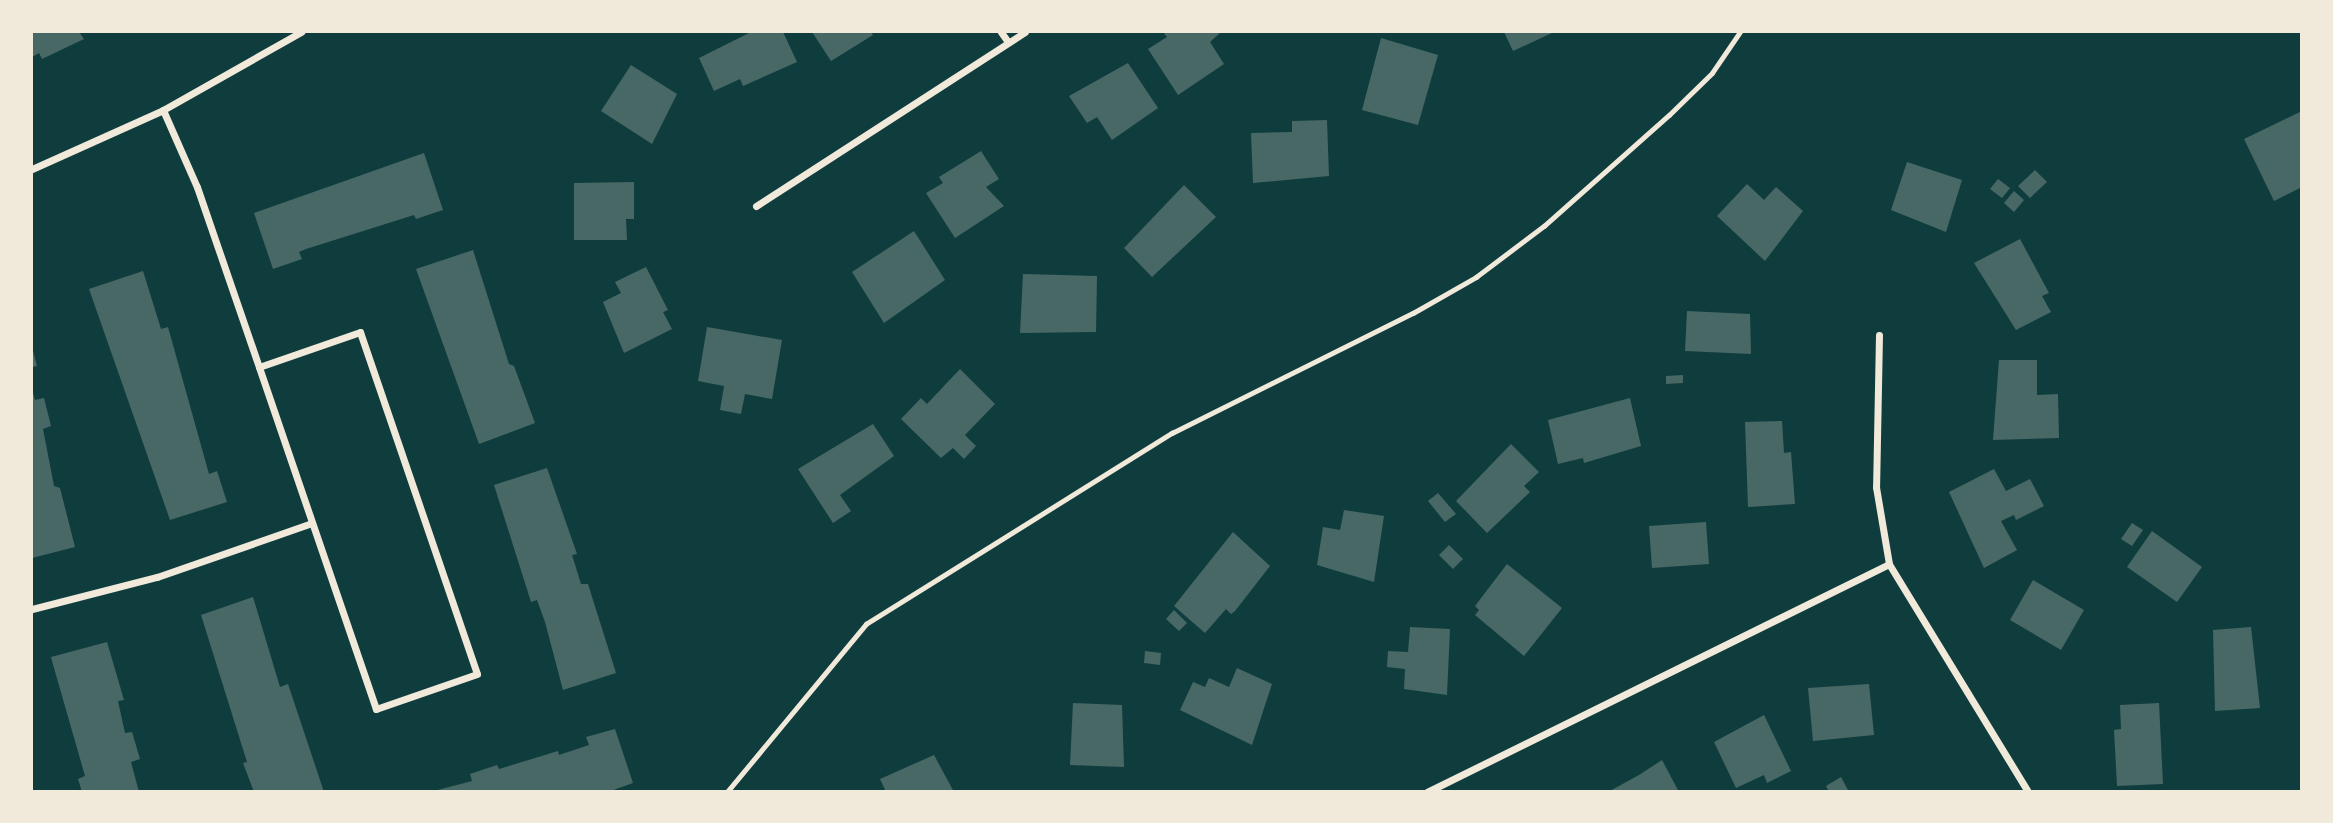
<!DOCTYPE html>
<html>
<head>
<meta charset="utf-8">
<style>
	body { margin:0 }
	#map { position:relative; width:2333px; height:823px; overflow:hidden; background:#0f3d3e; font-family:"Sofia Sans Condensed",sans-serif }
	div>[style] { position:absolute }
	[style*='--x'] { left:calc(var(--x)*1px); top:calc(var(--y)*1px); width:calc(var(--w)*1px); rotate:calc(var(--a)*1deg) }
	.building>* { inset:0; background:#486865 }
	.path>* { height:4.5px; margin:-2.25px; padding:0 2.25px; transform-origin:2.25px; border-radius:2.25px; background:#f1e9da }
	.minor>* { height:7px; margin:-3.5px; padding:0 3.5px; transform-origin:3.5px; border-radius:3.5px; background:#f1e9da }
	span { translate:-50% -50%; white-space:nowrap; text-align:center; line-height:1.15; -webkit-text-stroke:7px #f1e9da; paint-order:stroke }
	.frame { position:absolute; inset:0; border:33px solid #f1e9da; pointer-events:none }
</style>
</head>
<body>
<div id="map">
	<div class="building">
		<div style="clip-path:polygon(32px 32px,79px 32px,84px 39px,42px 59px,39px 53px,32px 57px)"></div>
		<div style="clip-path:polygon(751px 32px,783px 32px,797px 62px,743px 86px,740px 79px,714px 91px,699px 58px)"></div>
		<div style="clip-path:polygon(812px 32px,871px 32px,873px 35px,831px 61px)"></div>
		<div style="clip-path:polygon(1163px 32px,1221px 32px,1210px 42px,1224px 64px,1178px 95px,1148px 49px,1167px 37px)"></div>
		<div style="clip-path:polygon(1504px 32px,1554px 32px,1513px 51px)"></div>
		<div style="clip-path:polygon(1381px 38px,1438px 55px,1418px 125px,1362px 110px)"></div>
		<div style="clip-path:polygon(1128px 63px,1158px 108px,1112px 140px,1097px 117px,1087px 123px,1069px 96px)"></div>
		<div style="clip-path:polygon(631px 65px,677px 94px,652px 144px,601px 111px)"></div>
		<div style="clip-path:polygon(2302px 111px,2302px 187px,2274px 201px,2244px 139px)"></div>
		<div style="clip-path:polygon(1327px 120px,1329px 176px,1253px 183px,1251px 133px,1292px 132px,1292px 121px)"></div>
		<div style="clip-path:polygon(981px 151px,999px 179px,986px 187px,1004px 206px,955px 238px,926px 193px,943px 183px,939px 177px)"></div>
		<div style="clip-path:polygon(424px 153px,443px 210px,416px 219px,414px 215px,306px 249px,299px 252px,302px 259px,273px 269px,254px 213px)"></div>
		<div style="clip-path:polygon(1907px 162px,1962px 180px,1946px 232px,1891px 210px)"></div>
		<div style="clip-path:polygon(2035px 170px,2047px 182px,2030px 198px,2018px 186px)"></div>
		<div style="clip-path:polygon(1998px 179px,2010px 188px,2002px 198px,1990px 189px)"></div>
		<div style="clip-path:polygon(634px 182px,634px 219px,626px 219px,627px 240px,574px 240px,574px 183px)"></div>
		<div style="clip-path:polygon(1747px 184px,1764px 200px,1776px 187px,1803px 211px,1765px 261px,1717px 216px)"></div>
		<div style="clip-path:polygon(1184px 185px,1216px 217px,1152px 277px,1124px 248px)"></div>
		<div style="clip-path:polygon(2014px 191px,2024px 200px,2014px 212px,2004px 203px)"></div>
		<div style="clip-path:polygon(914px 231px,945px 280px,884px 323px,852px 272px)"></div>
		<div style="clip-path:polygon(2020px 239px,2049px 293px,2042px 296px,2051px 312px,2016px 330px,1974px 263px)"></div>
		<div style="clip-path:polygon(473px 250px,509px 364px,514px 366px,535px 423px,479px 444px,416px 269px)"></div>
		<div style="clip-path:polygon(646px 267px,668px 310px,663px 312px,672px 329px,624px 353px,603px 302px,621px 293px,615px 282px)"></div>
		<div style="clip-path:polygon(143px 271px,161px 329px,168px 327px,209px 474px,217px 471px,227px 502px,170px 520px,89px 289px)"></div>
		<div style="clip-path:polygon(1023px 274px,1097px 276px,1096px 332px,1020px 333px)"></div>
		<div style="clip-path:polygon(1687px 311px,1750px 314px,1751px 354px,1685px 351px)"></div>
		<div style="clip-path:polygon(707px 327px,782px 340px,772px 399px,745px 394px,741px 414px,720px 410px,724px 386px,698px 381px)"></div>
		<div style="clip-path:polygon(32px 347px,37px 366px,32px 367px)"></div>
		<div style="clip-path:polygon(1999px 360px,2037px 360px,2037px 395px,2058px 394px,2059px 438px,1993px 440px)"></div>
		<div style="clip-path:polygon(960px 369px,995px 404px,965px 435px,976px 446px,964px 459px,953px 448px,941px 458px,901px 419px,921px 398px,927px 404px)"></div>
		<div style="clip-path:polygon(1683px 375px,1683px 383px,1666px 384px,1666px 376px)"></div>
		<div style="clip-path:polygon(32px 389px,35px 400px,44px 398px,51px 426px,43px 429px,54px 486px,60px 488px,75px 547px,32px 558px)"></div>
		<div style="clip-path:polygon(1630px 398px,1641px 446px,1584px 463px,1583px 458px,1558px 464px,1548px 420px)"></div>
		<div style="clip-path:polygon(1782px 421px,1784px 453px,1791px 452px,1795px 504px,1748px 507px,1745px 422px)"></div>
		<div style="clip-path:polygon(873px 424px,894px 456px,840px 495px,851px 511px,833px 523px,798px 469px)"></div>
		<div style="clip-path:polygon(1511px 444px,1539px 472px,1524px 486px,1530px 492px,1487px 533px,1456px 501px)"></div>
		<div style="clip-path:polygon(547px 468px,577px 554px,572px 555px,581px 584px,588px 584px,616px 673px,563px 690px,545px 622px,537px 600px,531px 602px,494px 485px)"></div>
		<div style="clip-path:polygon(1994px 469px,2006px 491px,2030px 479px,2044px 506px,2016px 520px,2014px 515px,2001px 521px,2017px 550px,1984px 568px,1949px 492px)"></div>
		<div style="clip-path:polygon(1438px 493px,1456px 514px,1445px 522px,1428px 501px)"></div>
		<div style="clip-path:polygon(1344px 510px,1384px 516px,1374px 582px,1317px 565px,1323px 527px,1340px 530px)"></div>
		<div style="clip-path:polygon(1706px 522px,1709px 564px,1652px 568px,1649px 526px)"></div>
		<div style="clip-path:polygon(2132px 523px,2143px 530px,2132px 546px,2121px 539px)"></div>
		<div style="clip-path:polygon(2152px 531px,2202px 567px,2177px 602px,2127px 567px)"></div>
		<div style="clip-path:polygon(1233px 532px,1270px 566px,1235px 611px,1231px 614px,1226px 609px,1205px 633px,1174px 606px)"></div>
		<div style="clip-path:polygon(1449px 545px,1463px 559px,1453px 569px,1439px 555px)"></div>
		<div style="clip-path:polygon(1507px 564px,1562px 608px,1524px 656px,1475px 615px,1479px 610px,1475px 606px)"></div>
		<div style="clip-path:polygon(2033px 580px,2084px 610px,2061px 650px,2010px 620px)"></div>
		<div style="clip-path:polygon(253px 597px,280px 687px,288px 684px,324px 792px,254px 792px,243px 763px,247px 762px,201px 615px)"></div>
		<div style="clip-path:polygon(1174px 610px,1187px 623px,1179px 631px,1166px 619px)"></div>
		<div style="clip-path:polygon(1410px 627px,1450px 629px,1447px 695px,1404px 689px,1405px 669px,1387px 667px,1388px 651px,1408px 652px)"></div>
		<div style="clip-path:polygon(2251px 627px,2260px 708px,2215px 711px,2213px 630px)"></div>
		<div style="clip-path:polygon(107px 642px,124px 700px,118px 701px,125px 733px,132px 732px,140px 759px,131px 762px,139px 792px,82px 792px,78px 779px,85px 776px,52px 661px,51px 657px)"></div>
		<div style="clip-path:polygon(1145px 651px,1161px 653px,1160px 665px,1144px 663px)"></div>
		<div style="clip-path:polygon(1237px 668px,1272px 684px,1252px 745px,1180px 710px,1193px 682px,1205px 687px,1209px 678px,1229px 687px)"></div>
		<div style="clip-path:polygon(1869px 684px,1874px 735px,1813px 741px,1808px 688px)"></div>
		<div style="clip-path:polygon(1073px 703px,1122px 705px,1124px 767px,1070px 765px)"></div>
		<div style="clip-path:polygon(2159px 703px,2163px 784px,2117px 786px,2114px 730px,2121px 729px,2120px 705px)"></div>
		<div style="clip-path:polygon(1764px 715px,1791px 771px,1767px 783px,1764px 775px,1736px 788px,1714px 742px)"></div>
		<div style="clip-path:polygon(615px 729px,633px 783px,608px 792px,430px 792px,472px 781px,470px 774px,497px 765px,499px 769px,558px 751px,559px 755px,589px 745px,586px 737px)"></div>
		<div style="clip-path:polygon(934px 755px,954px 792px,886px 792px,880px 779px)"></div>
		<div style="clip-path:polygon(1662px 760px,1679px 792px,1608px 792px,1639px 775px)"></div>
		<div style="clip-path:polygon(1841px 777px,1849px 792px,1829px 792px,1826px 786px)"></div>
	</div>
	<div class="path">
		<div style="--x:727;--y:792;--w:218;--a:-50.4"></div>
		<div style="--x:866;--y:624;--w:361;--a:-32"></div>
		<div style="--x:1172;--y:433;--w:269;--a:-26.5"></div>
		<div style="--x:1413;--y:313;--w:73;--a:-29.7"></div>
		<div style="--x:1476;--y:277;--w:85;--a:-36.9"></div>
		<div style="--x:1544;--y:226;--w:167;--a:-41.6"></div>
		<div style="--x:1669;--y:115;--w:60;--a:-44.3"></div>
		<div style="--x:1712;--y:73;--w:50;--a:-55.7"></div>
	</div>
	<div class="minor">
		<div style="--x:1001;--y:32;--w:12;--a:55"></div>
		<div style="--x:163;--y:110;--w:84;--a:66.2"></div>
		<div style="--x:197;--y:187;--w:190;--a:71"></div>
		<div style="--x:259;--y:367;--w:107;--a:-19.1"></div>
		<div style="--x:360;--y:332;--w:361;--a:71.1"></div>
		<div style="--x:477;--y:674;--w:107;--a:160.9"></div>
		<div style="--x:376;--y:709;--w:361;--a:-108.9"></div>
		<div style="--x:32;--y:169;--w:144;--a:-24.2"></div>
		<div style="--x:163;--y:110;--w:159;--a:-29.5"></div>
		<div style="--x:756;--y:206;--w:320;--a:-32.9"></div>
		<div style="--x:1879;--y:335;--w:152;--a:91.1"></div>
		<div style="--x:1876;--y:487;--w:78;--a:80.4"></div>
		<div style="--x:1889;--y:564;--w:267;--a:58.6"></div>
		<div style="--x:32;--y:609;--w:129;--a:-14.4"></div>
		<div style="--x:157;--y:577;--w:164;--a:-19.2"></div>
		<div style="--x:1427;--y:792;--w:515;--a:-26.27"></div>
	</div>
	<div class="frame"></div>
</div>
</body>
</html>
